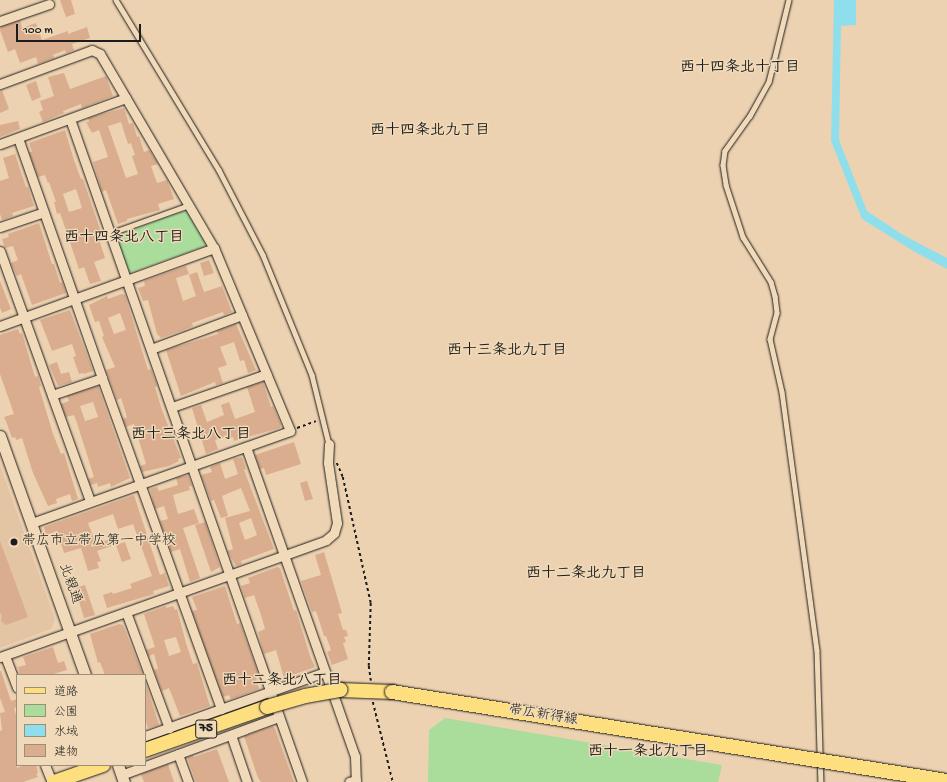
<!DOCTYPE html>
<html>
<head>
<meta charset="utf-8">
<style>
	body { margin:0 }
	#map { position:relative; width:947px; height:782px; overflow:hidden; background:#edd2b1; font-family:"Gochi Hand","Klee One",sans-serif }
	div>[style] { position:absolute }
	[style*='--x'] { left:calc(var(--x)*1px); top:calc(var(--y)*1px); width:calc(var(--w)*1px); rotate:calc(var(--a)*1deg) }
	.built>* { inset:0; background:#e3c4a3 }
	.green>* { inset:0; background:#aadc9c }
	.water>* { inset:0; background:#8fdeec }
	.building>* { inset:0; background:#d9ad8d }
	.path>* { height:1.5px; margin-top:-0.75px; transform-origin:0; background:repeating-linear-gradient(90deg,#1c1c1c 0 3px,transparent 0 6px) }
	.roads { filter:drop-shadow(0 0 1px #1c1c1c) drop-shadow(0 0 1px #1c1c1c) }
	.service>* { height:4.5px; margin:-2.25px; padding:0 2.25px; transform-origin:2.25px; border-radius:2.25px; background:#f0dab9 }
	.minor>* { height:9px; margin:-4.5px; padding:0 4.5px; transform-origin:4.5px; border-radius:4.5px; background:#f0dab9 }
	.tertiary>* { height:11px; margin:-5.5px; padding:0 5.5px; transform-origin:5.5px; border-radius:5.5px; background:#f0dab9 }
	.primary>* { height:14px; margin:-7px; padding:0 7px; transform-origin:7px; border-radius:7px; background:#fedf80 }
	.bridges { filter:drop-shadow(0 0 1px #1c1c1c) drop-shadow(0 0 1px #1c1c1c) }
	.primary-bridge>* { height:14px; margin:-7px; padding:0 7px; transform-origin:7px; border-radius:7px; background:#fedf80 }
	.dots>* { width:11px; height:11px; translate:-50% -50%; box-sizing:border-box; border:2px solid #f0dab9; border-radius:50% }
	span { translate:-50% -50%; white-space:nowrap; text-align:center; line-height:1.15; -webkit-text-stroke:3px #f0dab9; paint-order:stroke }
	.shield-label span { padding:1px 3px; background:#f0dab9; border:1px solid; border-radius:3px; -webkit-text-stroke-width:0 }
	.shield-label { font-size:13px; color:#1c1c1c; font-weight:700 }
	.poi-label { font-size:14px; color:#1c1c1c }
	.left { translate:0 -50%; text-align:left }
	.street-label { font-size:14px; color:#1c1c1c }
	.neighbourhood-label { font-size:15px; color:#1c1c1c; font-weight:700 }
	.legend { position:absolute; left:16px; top:674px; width:130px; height:92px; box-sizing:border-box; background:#f0dab9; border:1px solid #9b8e7a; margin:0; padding:5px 7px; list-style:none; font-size:12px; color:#1c1c1c }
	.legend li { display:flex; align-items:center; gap:8px; height:20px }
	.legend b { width:20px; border:1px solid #9b8e7a }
	.scale { position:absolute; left:16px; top:24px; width:125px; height:18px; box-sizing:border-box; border:2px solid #1c1c1c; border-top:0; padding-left:5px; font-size:12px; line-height:14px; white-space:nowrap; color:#1c1c1c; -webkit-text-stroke:3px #f0dab9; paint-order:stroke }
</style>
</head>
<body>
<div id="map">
	<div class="built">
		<div style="clip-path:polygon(0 465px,55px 619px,51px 629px,0 648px)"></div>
	</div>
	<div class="green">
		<div style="clip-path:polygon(187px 210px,206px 242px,203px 247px,129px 273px,118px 242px,120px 234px)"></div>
		<div style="clip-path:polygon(445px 718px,722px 765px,718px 782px,428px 782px,429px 730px)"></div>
	</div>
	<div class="water">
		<div style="clip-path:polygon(834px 0,856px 0,856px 25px,841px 26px,839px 140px,867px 211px,903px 235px,947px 258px,947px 269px,915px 252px,862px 219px,831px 141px)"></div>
	</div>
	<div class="building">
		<div style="clip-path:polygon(60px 0,71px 0,75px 14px,66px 17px)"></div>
		<div style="clip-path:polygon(20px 20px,22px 28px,36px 23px,42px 40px,68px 31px,68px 34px,87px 27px,90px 38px,72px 44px,74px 50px,66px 53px,65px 50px,53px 55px,54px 58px,38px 64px,36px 57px,20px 63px,15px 49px,8px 52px,0 30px,0 27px)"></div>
		<div style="clip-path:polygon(64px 73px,70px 89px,106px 76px,113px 96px,82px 108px,81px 104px,63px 111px,64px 113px,43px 122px,39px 112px,43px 110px,40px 101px,54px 96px,48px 77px)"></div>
		<div style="clip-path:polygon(36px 81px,41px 97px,32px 101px,26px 85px)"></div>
		<div style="clip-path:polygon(0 90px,2px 90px,9px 109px,0 113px)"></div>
		<div style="clip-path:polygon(evenodd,124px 108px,129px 124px,133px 123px,137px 137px,139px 136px,144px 152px,149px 150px,158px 164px,151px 166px,157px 183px,167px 180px,174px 199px,158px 204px,160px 210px,127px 219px,127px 221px,118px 224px,106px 190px,102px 192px,93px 162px,108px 157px,99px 130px,92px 133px,86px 122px,89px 122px,88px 118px,124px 108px,121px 122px,128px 144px,131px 143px,135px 155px,132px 156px,138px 174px,126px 178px,108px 126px,121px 122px)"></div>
		<div style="clip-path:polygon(18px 121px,20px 129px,0 137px,0 125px)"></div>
		<div style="clip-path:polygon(evenodd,65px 130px,74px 160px,81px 179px,83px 179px,103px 238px,99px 239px,105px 258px,94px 262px,101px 281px,90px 284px,84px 267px,79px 269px,60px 213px,57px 214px,54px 202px,56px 202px,49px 182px,48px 183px,45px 175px,38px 177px,29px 152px,32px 152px,29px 143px,65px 130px,76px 189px,82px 208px,69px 212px,63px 194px,76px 189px)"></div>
		<div style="clip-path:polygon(15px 154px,26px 187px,28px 187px,34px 206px,12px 213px,13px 216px,2px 220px,0 214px,0 181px,9px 178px,3px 158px)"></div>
		<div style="clip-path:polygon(39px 223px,52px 264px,54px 264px,60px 283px,62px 282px,66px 293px,32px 305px,21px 274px,17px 276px,11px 263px,18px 260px,13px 246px,5px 248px,2px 239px,9px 237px,8px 234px)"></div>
		<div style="clip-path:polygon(209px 260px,214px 273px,204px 276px,200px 263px)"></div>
		<div style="clip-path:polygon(186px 266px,189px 274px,176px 278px,183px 301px,196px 296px,189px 275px,197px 272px,204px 292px,222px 286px,232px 312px,224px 315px,223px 312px,192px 323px,193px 326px,184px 330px,161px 338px,157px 334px,148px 300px,143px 301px,138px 288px,145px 286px,144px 281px)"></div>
		<div style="clip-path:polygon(0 281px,11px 309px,2px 313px,0 307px)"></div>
		<div style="clip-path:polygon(evenodd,122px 294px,125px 295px,148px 370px,151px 369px,157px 386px,155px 387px,162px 410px,181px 458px,178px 459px,179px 461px,169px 466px,142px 472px,140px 466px,146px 464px,134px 424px,126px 427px,123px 419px,127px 417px,121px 398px,117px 400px,106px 370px,115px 367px,102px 337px,104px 336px,99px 321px,95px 322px,89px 305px,107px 296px,108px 299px,122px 294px,120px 313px,126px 330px,114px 334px,108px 318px,120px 313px)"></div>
		<div style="clip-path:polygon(70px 310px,93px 371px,84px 374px,83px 373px,79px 374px,73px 357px,76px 356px,72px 344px,52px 351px,40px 320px)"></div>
		<div style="clip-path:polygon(236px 324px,256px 370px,248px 373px,244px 360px,240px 361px,234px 342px,220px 347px,227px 365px,218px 368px,223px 383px,216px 385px,215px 382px,181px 396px,166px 350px,218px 334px,217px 331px)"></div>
		<div style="clip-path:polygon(18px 329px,20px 334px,22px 333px,35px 377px,38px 376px,41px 386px,39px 387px,53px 434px,61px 454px,64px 453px,78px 499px,72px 501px,70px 494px,56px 499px,57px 503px,48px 506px,33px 473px,22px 438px,16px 440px,15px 437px,12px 438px,7px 424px,4px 417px,14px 414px,0 374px,0 335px)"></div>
		<div style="clip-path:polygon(57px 362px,61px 374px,69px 372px,72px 382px,58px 386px,49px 365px)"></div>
		<div style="clip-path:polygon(263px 382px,271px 407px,273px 406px,281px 425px,280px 428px,234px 441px,233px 437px,228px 439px,227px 436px,215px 440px,218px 449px,206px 454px,192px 408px,201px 405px,207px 422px,224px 415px,221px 405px,229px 402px,235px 419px,255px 412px,247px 387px)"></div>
		<div style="clip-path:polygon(evenodd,98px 386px,130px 478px,111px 487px,110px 483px,98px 487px,97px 483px,91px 485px,88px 479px,94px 477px,77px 423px,74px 415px,66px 417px,61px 404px,69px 401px,67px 396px,98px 386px,93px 402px,98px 417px,85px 421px,80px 406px,93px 402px)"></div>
		<div style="clip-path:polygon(294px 442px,301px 464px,266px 475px,264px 468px,260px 469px,255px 455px)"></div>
		<div style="clip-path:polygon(evenodd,242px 457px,246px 469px,244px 470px,274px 549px,241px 561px,242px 564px,236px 566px,227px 551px,233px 549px,225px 518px,250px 511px,241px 488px,222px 496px,228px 516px,221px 518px,214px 500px,211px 501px,201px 475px,212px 472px,210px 467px,220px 463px,225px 479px,238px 474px,233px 459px,242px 457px,251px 518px,257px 535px,245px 540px,239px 523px,251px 518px)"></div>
		<div style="clip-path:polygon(188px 475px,192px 486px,189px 486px,190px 490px,173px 495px,178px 514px,194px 509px,199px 523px,183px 528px,200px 578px,190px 582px,180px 549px,171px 552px,160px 521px,168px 519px,164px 506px,155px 509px,150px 489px,157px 487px,159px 491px,178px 485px,176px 478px)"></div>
		<div style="clip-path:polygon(307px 481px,313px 499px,305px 501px,300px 483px)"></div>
		<div style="clip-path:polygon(134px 495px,160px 575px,165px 573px,169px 586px,153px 591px,154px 594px,107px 608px,103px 595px,112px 592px,113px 594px,132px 588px,130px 584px,152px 576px,133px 524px,118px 529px,113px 514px,88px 523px,96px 544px,110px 539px,112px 546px,97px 551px,101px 561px,97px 562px,99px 568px,88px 571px,81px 548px,64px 553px,57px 531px,46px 535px,44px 527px)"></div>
		<div style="clip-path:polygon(205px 522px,220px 567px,211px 572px,195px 525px)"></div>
		<div style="clip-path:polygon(0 541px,28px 617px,6px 625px,1px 621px,2px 615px,0 613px)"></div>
		<div style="clip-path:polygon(125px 542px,131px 559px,122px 562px,116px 545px)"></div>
		<div style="clip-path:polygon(324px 552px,342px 613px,338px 614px,343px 630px,346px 630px,348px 636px,344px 637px,346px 642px,343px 643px,348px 659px,332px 665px,327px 652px,331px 650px,326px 636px,324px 636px,316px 611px,312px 612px,301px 581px,321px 575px,315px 555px)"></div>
		<div style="clip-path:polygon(277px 567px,280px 568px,294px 611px,296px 610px,310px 656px,315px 667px,284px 678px,276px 650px,264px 654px,258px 632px,265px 629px,261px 615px,254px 595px,245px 598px,241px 586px,250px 583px,248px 578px)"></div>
		<div style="clip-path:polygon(85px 585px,95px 615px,84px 618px,75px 588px)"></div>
		<div style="clip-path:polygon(225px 586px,237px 624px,240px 623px,259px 676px,256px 677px,259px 689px,231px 699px,229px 695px,223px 697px,192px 611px,197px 610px,192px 597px)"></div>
		<div style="clip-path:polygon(evenodd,166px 606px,166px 608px,173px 606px,175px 610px,177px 609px,186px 643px,193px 664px,197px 663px,210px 706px,180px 716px,169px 688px,162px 691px,154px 670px,158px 669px,154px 654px,149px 656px,146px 650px,155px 647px,144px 614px,166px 606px,176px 637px,181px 652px,169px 656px,164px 640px,176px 637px)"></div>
		<div style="clip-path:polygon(119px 624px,123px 625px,143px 675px,105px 675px,100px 662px,98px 663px,90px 634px)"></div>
		<div style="clip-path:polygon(53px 647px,58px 663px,64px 661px,67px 670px,50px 675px,20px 675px,18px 667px,26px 665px,23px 657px)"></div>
		<div style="clip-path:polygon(0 671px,1px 671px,11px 701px,17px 699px,17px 707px,14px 708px,17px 718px,17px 768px,25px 765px,36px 765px,38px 773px,36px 774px,38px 777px,23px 782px,0 782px,0 731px,2px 730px,0 713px,5px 712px,0 698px)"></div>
		<div style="clip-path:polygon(145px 681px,159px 725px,148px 728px,145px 719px)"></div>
		<div style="clip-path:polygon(273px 726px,275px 729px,294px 782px,261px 782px,258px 778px,244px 736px)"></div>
		<div style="clip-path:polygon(217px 749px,229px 782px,196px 782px,187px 757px,193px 755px,194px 757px)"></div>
		<div style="clip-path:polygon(168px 764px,174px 782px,144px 782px,141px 774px)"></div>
	</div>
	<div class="path">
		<div style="--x:297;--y:428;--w:20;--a:-20"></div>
		<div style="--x:337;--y:463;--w:15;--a:67"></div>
		<div style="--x:343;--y:477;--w:129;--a:77.5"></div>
		<div style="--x:371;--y:603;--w:63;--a:91.8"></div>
		<div style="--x:369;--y:666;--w:15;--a:82"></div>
		<div style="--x:373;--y:702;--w:82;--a:76"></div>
	</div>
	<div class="roads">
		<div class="service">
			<div style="--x:116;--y:0;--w:199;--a:58.8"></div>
			<div style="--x:219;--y:170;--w:96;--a:62.6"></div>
			<div style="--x:263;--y:255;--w:130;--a:67.8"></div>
			<div style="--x:312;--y:375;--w:71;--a:76.2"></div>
			<div style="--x:789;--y:0;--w:84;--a:103.7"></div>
			<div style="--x:769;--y:82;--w:39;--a:119"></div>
			<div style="--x:750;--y:116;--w:43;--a:125.5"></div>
			<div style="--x:725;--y:151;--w:14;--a:98"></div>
			<div style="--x:723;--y:165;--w:20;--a:81"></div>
			<div style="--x:726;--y:185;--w:55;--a:71.9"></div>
			<div style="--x:743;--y:237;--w:53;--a:58.1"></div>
			<div style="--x:771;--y:282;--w:15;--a:74"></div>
			<div style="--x:775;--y:296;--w:17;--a:83"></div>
			<div style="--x:777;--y:313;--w:27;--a:105"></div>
			<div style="--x:770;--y:339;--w:54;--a:77.2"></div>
			<div style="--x:782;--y:392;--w:260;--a:82.3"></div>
			<div style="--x:817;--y:650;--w:132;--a:88.3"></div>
			<div style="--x:111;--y:233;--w:83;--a:-19.7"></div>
		</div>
		<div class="minor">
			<div style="--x:0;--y:21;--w:52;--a:-19.1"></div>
			<div style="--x:0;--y:84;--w:98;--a:-20.3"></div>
			<div style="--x:92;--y:50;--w:9;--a:27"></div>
			<div style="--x:100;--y:54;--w:225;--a:59.6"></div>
			<div style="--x:214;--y:248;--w:198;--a:67.4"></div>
			<div style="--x:290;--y:431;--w:275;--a:160.4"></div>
			<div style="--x:70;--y:119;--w:702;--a:70.71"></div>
			<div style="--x:18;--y:138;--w:254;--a:70.7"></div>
			<div style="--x:102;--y:378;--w:352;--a:70.2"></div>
			<div style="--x:0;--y:144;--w:134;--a:-20.1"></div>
			<div style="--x:0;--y:227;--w:46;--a:-18.8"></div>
			<div style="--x:0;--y:251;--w:266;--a:70.2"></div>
			<div style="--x:0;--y:326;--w:228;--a:-20"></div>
			<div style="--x:151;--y:349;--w:97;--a:-20.5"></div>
			<div style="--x:52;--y:395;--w:53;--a:-18.8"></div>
			<div style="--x:172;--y:407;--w:100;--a:-19.3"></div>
			<div style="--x:246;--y:447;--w:328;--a:70.6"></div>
			<div style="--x:355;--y:756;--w:24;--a:88"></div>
			<div style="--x:356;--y:780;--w:7;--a:164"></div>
			<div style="--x:126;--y:612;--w:124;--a:69.7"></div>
			<div style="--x:5;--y:656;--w:34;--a:69"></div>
			<div style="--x:0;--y:657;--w:346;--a:-19.7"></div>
			<div style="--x:326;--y:540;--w:11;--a:-41"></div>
			<div style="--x:334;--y:533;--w:10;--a:-73"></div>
			<div style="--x:337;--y:523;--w:61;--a:-98.5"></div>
			<div style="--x:328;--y:463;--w:19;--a:-87"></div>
			<div style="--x:231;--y:735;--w:50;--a:71.2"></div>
			<div style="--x:145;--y:736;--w:191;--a:-19.6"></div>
			<div style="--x:178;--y:754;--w:30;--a:70"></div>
			<div style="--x:45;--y:765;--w:18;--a:68"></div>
			<div style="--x:121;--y:775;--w:168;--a:-20.2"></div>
		</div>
		<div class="tertiary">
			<div style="--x:0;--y:436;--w:254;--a:70.4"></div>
			<div style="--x:118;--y:765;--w:18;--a:71"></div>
		</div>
		<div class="primary">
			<div style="--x:340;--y:690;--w:52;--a:2.2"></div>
			<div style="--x:145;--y:750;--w:129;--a:-19.4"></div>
			<div style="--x:54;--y:782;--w:52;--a:-19.1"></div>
		</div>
	</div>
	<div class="bridges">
		<div class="primary-bridge">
			<div style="--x:392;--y:692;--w:562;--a:9.11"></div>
			<div style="--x:267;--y:707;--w:40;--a:-16"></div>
			<div style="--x:305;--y:696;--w:36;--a:-10"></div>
		</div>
	</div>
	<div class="dots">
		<div style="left:14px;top:542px;background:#1c1c1c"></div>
	</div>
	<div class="shield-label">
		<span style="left:206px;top:729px">75</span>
	</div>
	<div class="poi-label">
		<span class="left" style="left:22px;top:542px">帯広市立帯広第一中学校</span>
	</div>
	<div class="street-label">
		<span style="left:69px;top:584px;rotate:70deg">北親通</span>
		<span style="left:543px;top:716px;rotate:9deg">帯広新得線</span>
	</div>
	<div class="neighbourhood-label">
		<span style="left:740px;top:69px">西十四条北十丁目</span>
		<span style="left:430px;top:132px">西十四条北九丁目</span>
		<span style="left:124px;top:239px">西十四条北八丁目</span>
		<span style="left:507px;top:352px">西十三条北九丁目</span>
		<span style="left:191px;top:436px">西十三条北八丁目</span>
		<span style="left:586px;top:575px">西十二条北九丁目</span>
		<span style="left:282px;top:682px">西十二条北八丁目</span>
		<span style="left:648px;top:753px">西十一条北九丁目</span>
	</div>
	<ul class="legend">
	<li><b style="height:5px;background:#fedf80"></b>道路</li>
	<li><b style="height:11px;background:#aadc9c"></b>公園</li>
	<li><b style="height:11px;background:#8fdeec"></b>水域</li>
	<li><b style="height:11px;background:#d9ad8d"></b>建物</li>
	</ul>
	<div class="scale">100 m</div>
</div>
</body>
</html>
